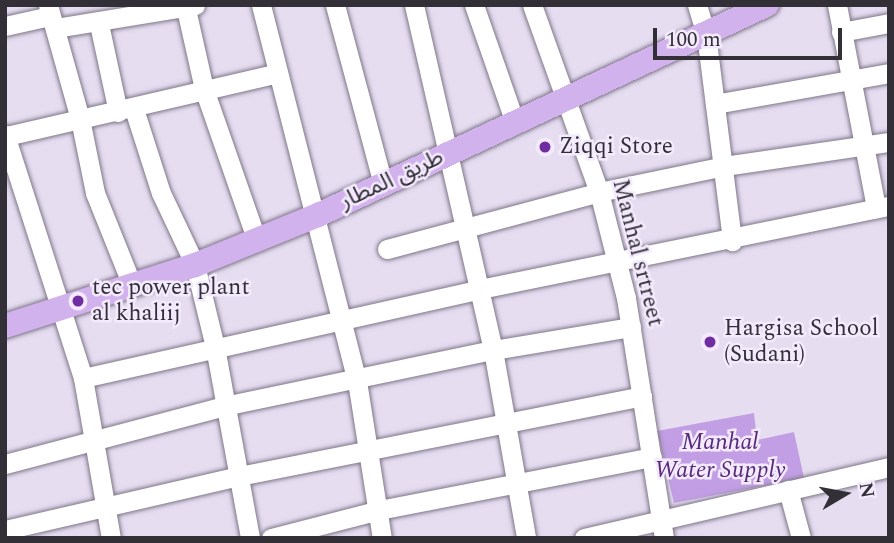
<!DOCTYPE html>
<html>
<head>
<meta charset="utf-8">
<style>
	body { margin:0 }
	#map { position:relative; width:894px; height:543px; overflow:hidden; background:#e6ddf1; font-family:Spectral,"Noto Sans Arabic",serif }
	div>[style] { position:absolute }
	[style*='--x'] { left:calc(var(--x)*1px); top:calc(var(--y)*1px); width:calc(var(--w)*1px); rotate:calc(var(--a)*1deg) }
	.water>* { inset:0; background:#c29fe4 }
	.roads { filter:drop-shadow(0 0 2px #7f7688) drop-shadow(0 0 2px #7f7688) }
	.minor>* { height:19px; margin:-9.5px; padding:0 9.5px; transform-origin:9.5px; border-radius:9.5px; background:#fff }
	.major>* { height:24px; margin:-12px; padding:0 12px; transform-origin:12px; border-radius:12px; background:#d1b2ec }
	.dots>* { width:19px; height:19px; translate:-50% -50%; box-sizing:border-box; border:4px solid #f4eafe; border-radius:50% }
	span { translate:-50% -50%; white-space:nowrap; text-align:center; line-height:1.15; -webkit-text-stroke:5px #f4eafe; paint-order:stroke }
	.poi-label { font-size:23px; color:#322f36 }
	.left { translate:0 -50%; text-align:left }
	.street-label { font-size:23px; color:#322f36 }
	.water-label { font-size:24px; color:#572a7a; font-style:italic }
	.frame { position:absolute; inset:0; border:7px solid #322f36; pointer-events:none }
	.north { position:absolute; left:810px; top:459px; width:70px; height:70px; -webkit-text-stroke:5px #f4eafe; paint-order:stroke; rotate:80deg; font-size:19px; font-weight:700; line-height:28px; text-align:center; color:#322f36 }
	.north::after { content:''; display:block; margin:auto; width:24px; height:32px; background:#322f36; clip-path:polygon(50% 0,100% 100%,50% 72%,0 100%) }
	.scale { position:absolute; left:653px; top:28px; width:189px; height:32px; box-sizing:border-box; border:4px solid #322f36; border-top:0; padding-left:9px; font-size:21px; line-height:24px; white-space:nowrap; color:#322f36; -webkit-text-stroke:5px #f4eafe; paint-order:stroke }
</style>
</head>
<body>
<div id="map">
	<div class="water">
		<div style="clip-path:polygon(754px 413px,757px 440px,794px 432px,804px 478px,674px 503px,657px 431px)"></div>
	</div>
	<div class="roads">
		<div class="minor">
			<div style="--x:48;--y:5;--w:118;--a:74.3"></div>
			<div style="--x:80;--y:119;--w:76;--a:78.5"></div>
			<div style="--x:95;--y:193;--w:99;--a:68.1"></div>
			<div style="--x:261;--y:5;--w:388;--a:75.7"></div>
			<div style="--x:357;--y:381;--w:159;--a:81"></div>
			<div style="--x:335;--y:5;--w:185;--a:75"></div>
			<div style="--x:414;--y:5;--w:354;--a:77.1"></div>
			<div style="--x:493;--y:350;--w:191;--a:80"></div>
			<div style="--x:474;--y:5;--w:122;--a:70.8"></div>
			<div style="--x:532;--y:5;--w:199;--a:70.3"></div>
			<div style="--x:599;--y:192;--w:109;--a:75.7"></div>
			<div style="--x:626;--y:298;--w:243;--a:81"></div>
			<div style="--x:697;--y:5;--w:30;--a:73"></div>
			<div style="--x:706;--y:34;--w:209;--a:82.8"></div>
			<div style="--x:837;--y:5;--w:207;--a:79.1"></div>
			<div style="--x:186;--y:9;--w:82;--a:77.3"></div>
			<div style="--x:204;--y:89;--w:158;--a:70.8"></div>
			<div style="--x:99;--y:24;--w:90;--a:77.8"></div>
			<div style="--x:5;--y:26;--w:46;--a:-12.5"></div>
			<div style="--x:55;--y:28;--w:142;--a:-9.3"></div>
			<div style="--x:841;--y:32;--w:49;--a:-10.6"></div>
			<div style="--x:715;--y:104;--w:177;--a:-10.1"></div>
			<div style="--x:134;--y:109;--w:88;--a:72.2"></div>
			<div style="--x:161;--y:193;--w:80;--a:64.7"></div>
			<div style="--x:195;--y:265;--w:84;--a:76.3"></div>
			<div style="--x:215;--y:347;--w:194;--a:79.6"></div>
			<div style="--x:5;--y:135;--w:255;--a:72.2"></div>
			<div style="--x:83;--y:378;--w:162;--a:80.1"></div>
			<div style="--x:6;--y:136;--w:279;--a:-13"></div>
			<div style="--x:387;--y:249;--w:220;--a:-15"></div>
			<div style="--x:599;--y:192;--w:128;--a:-11.7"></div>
			<div style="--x:724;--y:166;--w:167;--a:-8.3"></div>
			<div style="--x:83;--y:378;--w:407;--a:-12.6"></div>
			<div style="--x:480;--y:289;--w:417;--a:-11.5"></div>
			<div style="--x:5;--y:464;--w:227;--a:-14.8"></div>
			<div style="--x:224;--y:406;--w:275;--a:-11.8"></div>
			<div style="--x:493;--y:350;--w:140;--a:-9.5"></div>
			<div style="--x:788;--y:490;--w:50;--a:74.8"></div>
			<div style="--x:5;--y:530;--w:240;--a:-13"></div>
			<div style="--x:239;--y:476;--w:411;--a:-11.2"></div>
			<div style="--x:271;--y:538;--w:112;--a:-14.5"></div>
			<div style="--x:379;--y:510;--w:278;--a:-11"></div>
			<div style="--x:584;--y:538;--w:313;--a:-13.1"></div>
		</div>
		<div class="major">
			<div style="--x:5;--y:326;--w:200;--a:-17.8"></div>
			<div style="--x:195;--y:265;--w:133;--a:-22.1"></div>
			<div style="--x:318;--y:215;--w:496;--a:-25.1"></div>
		</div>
	</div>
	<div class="dots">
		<div style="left:545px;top:147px;background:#702ca1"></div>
		<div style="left:78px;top:301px;background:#702ca1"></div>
		<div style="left:710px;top:342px;background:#702ca1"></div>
	</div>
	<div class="poi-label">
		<span class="left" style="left:559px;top:147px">Ziqqi Store</span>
		<span class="left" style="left:92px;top:301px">tec power plant<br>al khaliij</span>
		<span class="left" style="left:724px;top:342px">Hargisa School<br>(Sudani)</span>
	</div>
	<div class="street-label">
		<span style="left:392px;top:180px;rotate:-25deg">طريق المطار</span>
		<span style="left:637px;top:253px;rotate:76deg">Manhal srtreet</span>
	</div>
	<div class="water-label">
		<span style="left:720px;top:457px">Manhal<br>Water Supply</span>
	</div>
	<div class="frame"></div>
	<div class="north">N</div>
	<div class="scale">100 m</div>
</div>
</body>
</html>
